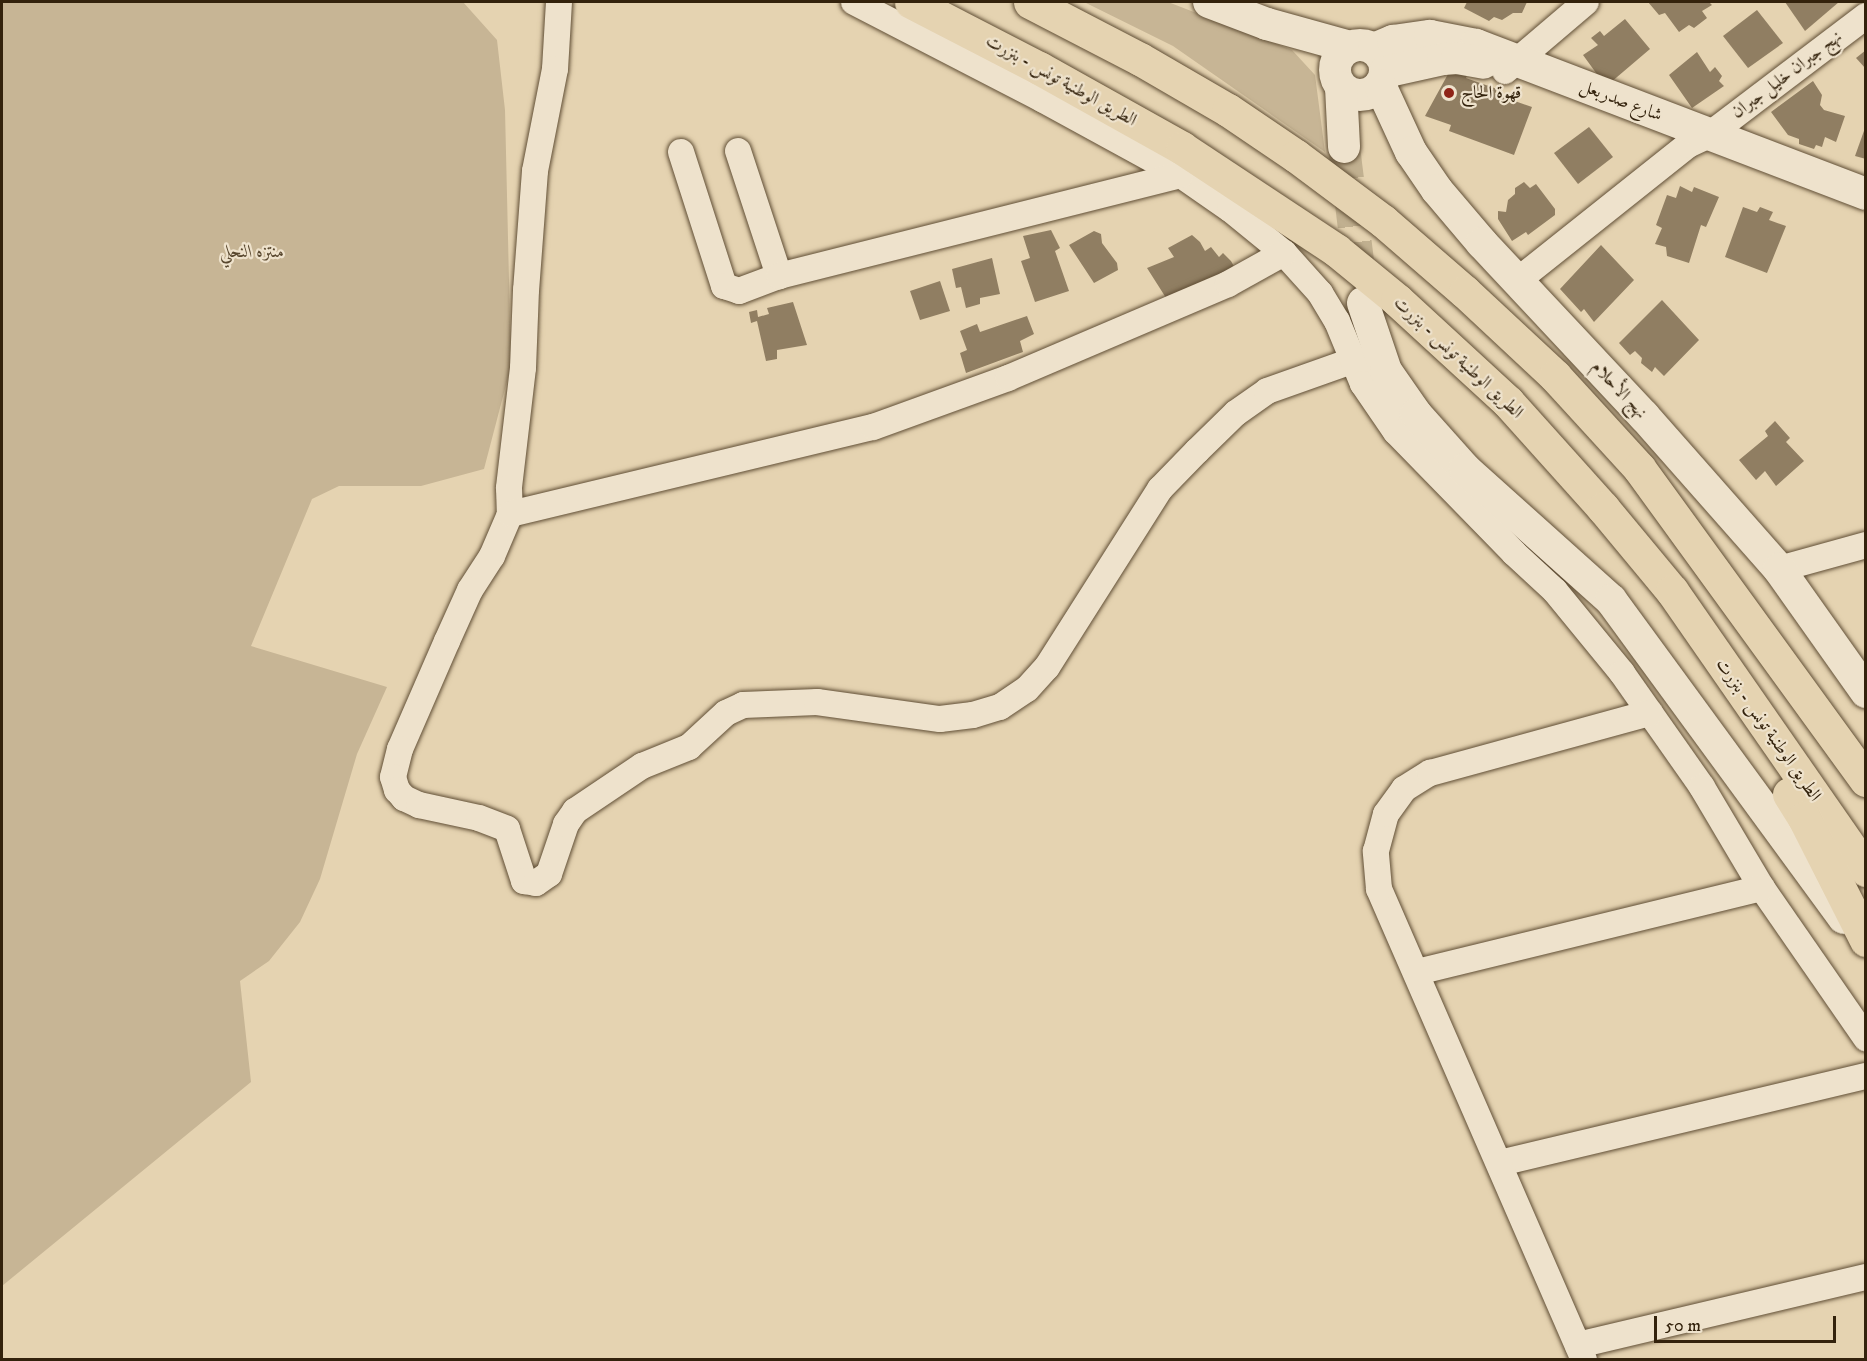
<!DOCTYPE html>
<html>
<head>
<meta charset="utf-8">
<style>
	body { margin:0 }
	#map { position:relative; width:1867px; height:1361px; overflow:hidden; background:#e5d3b1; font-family:"IM FELL DW Pica",Amiri,serif }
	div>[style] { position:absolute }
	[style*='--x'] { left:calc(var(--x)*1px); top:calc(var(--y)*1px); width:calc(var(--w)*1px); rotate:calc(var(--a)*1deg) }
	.green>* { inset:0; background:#c7b595 }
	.building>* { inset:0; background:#907e62 }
	.tertiary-tunnel>* { height:32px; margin-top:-16px; transform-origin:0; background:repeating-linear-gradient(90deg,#c1b090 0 32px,transparent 0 48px) }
	.roads { filter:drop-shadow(0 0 2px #604e35) drop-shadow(0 0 2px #604e35) }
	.minor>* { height:26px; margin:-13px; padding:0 13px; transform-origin:13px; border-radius:13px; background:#eee2cc }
	.tertiary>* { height:32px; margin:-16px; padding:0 16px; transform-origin:16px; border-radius:16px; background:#eee2cc }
	.tertiary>.ring { margin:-16px; padding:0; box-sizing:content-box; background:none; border:32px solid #eee2cc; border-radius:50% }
	.motorway>* { height:33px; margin:-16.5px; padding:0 16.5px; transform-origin:16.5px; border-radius:16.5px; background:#e5d3b1 }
	.dots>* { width:16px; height:16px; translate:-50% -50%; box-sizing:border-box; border:3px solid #eee2cc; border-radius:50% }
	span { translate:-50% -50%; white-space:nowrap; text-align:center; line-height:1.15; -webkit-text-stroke:4.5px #eee2cc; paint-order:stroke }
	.street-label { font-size:18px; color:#33220c }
	.poi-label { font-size:18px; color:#33220c }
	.left { translate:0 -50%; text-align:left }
	.park-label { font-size:18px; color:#58472e; font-style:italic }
	.frame { position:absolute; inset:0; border:3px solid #33220c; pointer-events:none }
	.scale { position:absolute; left:1654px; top:1316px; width:182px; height:27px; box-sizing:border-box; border:3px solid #33220c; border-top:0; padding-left:8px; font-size:18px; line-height:21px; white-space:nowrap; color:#33220c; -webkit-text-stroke:4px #eee2cc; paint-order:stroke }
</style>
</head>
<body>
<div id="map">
	<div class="green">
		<div style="clip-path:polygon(2px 2px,463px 2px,497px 40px,505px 110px,511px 366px,484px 469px,421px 486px,339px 486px,312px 499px,251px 646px,387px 687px,357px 754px,320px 879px,300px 922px,269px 961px,240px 981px,251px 1082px,2px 1286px)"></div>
		<div style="clip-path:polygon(1084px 2px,1168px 2px,1292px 50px,1315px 75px,1325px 152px,1173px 46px)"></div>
	</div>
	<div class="building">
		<div style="clip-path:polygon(1467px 2px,1527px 2px,1522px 13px,1513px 13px,1502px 20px,1494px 17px,1489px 21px,1464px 8px)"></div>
		<div style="clip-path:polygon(1648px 2px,1709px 2px,1712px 5px,1702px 11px,1707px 18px,1694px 28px,1689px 25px,1679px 32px,1665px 13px,1659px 15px)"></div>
		<div style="clip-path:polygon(1785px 2px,1839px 2px,1805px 31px)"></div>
		<div style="clip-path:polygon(1757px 10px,1783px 43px,1748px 68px,1723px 36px)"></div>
		<div style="clip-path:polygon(1625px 19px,1650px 49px,1610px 83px,1599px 77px,1583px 55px,1598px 45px,1591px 38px,1600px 31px,1604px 36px)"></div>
		<div style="clip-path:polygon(1866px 50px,1866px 69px,1856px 58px)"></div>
		<div style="clip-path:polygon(1697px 52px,1710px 72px,1715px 67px,1722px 76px,1719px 81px,1724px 86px,1692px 108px,1669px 75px)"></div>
		<div style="clip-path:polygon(1453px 65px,1469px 70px,1466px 78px,1497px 89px,1495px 94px,1532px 107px,1514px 155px,1449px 131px,1451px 125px,1425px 116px)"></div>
		<div style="clip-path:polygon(1813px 81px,1822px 95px,1820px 105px,1824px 110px,1845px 116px,1836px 142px,1825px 137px,1822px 147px,1816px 145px,1814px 149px,1799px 144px,1799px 139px,1788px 135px,1771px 112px)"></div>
		<div style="clip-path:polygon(1589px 127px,1613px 157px,1578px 184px,1554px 153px)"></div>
		<div style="clip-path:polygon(1865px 128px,1866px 128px,1866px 159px,1855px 156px)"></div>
		<div style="clip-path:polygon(1524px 182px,1530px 188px,1536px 184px,1555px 209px,1555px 215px,1528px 235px,1526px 232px,1512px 241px,1498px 219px,1498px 211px,1506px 212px,1508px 200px,1515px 194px,1515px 188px)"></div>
		<div style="clip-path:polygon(1680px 186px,1692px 192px,1694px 187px,1719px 197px,1706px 227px,1701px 225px,1689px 263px,1667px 256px,1666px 247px,1655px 244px,1662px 228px,1656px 225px,1667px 195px,1676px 198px)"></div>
		<div style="clip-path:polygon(1743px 207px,1757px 212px,1760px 207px,1773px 212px,1769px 220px,1786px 226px,1767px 273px,1725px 257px)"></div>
		<div style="clip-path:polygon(1051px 230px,1060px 248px,1055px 251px,1069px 291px,1035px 302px,1021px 261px,1030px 258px,1023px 236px)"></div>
		<div style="clip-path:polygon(1094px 231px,1101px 234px,1102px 243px,1117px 263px,1118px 270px,1094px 283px,1069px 245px)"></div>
		<div style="clip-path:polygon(1192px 235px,1200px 242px,1205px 251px,1211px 247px,1219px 257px,1223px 253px,1231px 261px,1237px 272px,1168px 301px,1147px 268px,1174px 257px,1168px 248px)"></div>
		<div style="clip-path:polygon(1601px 245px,1634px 280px,1594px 322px,1584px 309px,1581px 312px,1560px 289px)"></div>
		<div style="clip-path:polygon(992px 258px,1000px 294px,980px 298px,980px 304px,966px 308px,961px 287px,956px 288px,952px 269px)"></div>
		<div style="clip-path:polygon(940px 281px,950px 311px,920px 320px,910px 291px)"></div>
		<div style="clip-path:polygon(1662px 300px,1699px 340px,1664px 376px,1655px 367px,1652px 372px,1641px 363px,1642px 358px,1635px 351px,1630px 355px,1619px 343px)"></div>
		<div style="clip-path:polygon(793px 302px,807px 345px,777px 350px,777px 359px,766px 361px,757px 321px,751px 323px,749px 312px,757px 310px,758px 317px,769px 314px,767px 308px)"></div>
		<div style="clip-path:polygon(1027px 316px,1034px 334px,1020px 341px,1023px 352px,966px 373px,960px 353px,967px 350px,960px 331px,977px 324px,980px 332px)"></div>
		<div style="clip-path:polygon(1775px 421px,1790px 438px,1786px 442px,1804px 461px,1776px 486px,1765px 471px,1756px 480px,1739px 460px,1768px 436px,1765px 431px)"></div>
	</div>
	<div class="tertiary-tunnel">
		<div style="--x:1344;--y:147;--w:140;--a:83"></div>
	</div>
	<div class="roads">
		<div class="minor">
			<div style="--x:559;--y:2;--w:67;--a:93.4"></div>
			<div style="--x:555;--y:69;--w:104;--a:101.1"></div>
			<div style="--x:535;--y:171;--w:119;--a:94.3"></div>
			<div style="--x:526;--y:290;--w:78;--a:92.2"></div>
			<div style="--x:523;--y:368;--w:121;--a:96.7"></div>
			<div style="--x:509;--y:488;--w:26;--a:88"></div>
			<div style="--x:510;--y:514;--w:46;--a:113.2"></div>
			<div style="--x:492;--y:556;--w:40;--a:122.9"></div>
			<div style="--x:470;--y:590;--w:56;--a:114.3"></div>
			<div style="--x:447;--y:641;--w:118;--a:113.5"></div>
			<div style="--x:400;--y:749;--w:29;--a:104"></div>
			<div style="--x:393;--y:777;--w:14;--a:73"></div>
			<div style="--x:397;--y:790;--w:11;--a:49"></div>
			<div style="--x:404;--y:798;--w:17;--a:25"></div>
			<div style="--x:419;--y:805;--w:61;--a:12.2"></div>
			<div style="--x:479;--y:818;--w:30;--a:21"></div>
			<div style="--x:507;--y:829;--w:55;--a:71.9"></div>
			<div style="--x:524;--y:881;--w:12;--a:9"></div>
			<div style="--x:536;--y:883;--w:16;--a:-35"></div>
			<div style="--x:549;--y:874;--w:53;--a:-71.2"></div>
			<div style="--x:566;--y:824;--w:16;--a:-55"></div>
			<div style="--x:575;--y:811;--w:81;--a:-33.9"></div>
			<div style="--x:642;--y:766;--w:51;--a:-22"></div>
			<div style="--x:689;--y:747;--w:50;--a:-42.6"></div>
			<div style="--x:726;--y:713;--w:19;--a:-25"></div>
			<div style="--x:743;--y:705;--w:74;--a:-2.3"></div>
			<div style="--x:817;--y:702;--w:124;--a:7.9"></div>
			<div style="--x:940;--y:719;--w:33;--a:-7"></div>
			<div style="--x:973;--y:715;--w:28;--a:-17"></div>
			<div style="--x:1000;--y:707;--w:32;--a:-34"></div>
			<div style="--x:1027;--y:689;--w:30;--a:-48"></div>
			<div style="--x:1047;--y:667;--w:211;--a:-57.6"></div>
			<div style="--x:1160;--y:489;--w:53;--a:-45.8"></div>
			<div style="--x:1197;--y:451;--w:54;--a:-44.3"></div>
			<div style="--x:1236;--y:413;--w:38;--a:-35"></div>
			<div style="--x:1267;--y:391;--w:92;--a:-19.6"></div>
			<div style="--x:854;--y:2;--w:212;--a:27.3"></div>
			<div style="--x:1042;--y:99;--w:158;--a:28.7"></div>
			<div style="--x:1181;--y:175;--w:60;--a:34.8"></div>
			<div style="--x:1230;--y:209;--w:70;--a:39.2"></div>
			<div style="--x:1284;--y:253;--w:54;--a:48"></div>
			<div style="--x:1320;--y:293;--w:33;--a:59"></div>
			<div style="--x:1337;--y:321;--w:68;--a:67.6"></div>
			<div style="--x:1363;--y:384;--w:58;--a:55.5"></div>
			<div style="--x:1396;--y:432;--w:169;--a:45.7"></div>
			<div style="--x:1514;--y:553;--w:56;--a:42.8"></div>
			<div style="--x:1555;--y:591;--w:106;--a:50.7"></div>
			<div style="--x:1622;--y:673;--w:139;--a:54.9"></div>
			<div style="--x:1702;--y:787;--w:117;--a:59.3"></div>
			<div style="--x:1762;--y:888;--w:183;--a:55.3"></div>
			<div style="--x:1505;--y:71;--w:106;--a:-40.4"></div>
			<div style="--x:738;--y:151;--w:132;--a:71.8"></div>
			<div style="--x:681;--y:152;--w:141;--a:72.2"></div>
			<div style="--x:724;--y:286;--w:16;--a:18"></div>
			<div style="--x:739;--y:291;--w:43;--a:-20.6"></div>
			<div style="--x:779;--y:276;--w:414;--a:-14.1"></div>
			<div style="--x:1517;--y:281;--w:218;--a:-38.5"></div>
			<div style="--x:1688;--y:145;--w:23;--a:-25"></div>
			<div style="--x:1709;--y:135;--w:197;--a:-37.2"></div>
			<div style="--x:510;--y:514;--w:373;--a:-13.5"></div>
			<div style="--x:873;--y:427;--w:144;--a:-19.9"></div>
			<div style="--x:1008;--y:378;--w:239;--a:-23.1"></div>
			<div style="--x:1228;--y:284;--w:64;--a:-29"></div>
			<div style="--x:1779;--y:569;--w:90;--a:-15.4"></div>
			<div style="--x:1417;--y:972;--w:355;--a:-13.7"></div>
			<div style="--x:1500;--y:1163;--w:376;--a:-13.4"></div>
			<div style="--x:1578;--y:1345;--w:296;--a:-13.3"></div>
			<div style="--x:1584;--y:1360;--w:514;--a:-113.52"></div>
			<div style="--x:1379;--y:889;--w:38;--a:-95"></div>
			<div style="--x:1376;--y:851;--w:38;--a:-75"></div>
			<div style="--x:1386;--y:814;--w:31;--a:-54"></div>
			<div style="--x:1404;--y:789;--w:31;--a:-32"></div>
			<div style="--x:1430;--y:773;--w:228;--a:-15.3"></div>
		</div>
		<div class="tertiary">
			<div style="--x:1209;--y:2;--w:62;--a:20.8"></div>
			<div style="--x:1267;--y:24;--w:86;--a:15.5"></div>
			<div class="ring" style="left:1335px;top:45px;width:18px;height:18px"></div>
			<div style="--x:1374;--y:49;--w:21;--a:-23"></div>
			<div style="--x:1393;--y:41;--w:37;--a:-8"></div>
			<div style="--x:1430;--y:36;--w:47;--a:11.1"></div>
			<div style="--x:1476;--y:45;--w:417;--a:20.9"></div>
			<div style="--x:1385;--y:72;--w:59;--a:-12.6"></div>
			<div style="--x:1443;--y:59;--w:14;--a:-4"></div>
			<div style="--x:1457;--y:58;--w:27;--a:10"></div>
			<div style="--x:1380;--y:85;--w:74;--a:65.2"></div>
			<div style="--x:1411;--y:152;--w:46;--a:55.6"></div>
			<div style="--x:1437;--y:190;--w:70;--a:49.7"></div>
			<div style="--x:1482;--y:243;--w:237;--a:46.9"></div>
			<div style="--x:1644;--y:416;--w:204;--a:48.6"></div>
			<div style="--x:1779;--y:569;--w:151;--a:54.7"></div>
			<div style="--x:1341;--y:87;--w:60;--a:87.1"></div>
			<div style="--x:1363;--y:303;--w:72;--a:71.3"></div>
			<div style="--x:1386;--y:371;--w:52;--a:55.1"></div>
			<div style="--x:1416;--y:414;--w:74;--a:48.3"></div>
			<div style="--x:1465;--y:469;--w:196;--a:41.9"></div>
			<div style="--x:1611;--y:600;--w:394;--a:53.8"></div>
		</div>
		<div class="motorway">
			<div style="--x:911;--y:2;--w:144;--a:27.3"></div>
			<div style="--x:1039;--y:68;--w:164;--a:29.2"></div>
			<div style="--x:1182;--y:148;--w:185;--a:33.5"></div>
			<div style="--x:1336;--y:250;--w:79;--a:39.3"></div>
			<div style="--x:1397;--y:300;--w:151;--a:42.6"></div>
			<div style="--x:1508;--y:402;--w:142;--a:48.1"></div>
			<div style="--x:1603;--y:508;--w:108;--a:50.3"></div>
			<div style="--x:1672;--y:591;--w:340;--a:55.2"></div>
			<div style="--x:1030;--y:2;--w:124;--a:27.4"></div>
			<div style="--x:1140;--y:59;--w:102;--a:30.1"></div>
			<div style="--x:1228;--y:110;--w:82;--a:34.1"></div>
			<div style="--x:1296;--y:156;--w:109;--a:36.8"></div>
			<div style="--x:1383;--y:221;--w:108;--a:40.9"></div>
			<div style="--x:1465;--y:292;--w:123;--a:43"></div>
			<div style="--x:1555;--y:376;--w:125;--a:47.6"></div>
			<div style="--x:1639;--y:468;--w:386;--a:54"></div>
			<div style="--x:1789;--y:794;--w:28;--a:58"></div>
			<div style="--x:1804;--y:818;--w:137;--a:63.1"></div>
		</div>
	</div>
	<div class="dots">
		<div style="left:1449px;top:93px;background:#8f2418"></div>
	</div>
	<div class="street-label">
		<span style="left:1787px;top:75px;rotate:-37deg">نهج جبران خليل جبران</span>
		<span style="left:1061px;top:81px;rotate:29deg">الطريق الوطنية تونس - بنزرت</span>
		<span style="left:1621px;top:101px;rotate:21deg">شارع صدربعل</span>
		<span style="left:1458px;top:358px;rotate:43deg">الطريق الوطنية تونس - بنزرت</span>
		<span style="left:1619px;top:390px;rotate:47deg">نهج الأحلام</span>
		<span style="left:1768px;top:730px;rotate:55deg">الطريق الوطنية تونس - بنزرت</span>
	</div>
	<div class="poi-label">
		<span class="left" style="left:1461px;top:93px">قهوة الحاج</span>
	</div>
	<div class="park-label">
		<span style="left:252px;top:252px">منتزه النحلي</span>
	</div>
	<div class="frame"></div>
	<div class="scale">50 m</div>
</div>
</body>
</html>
